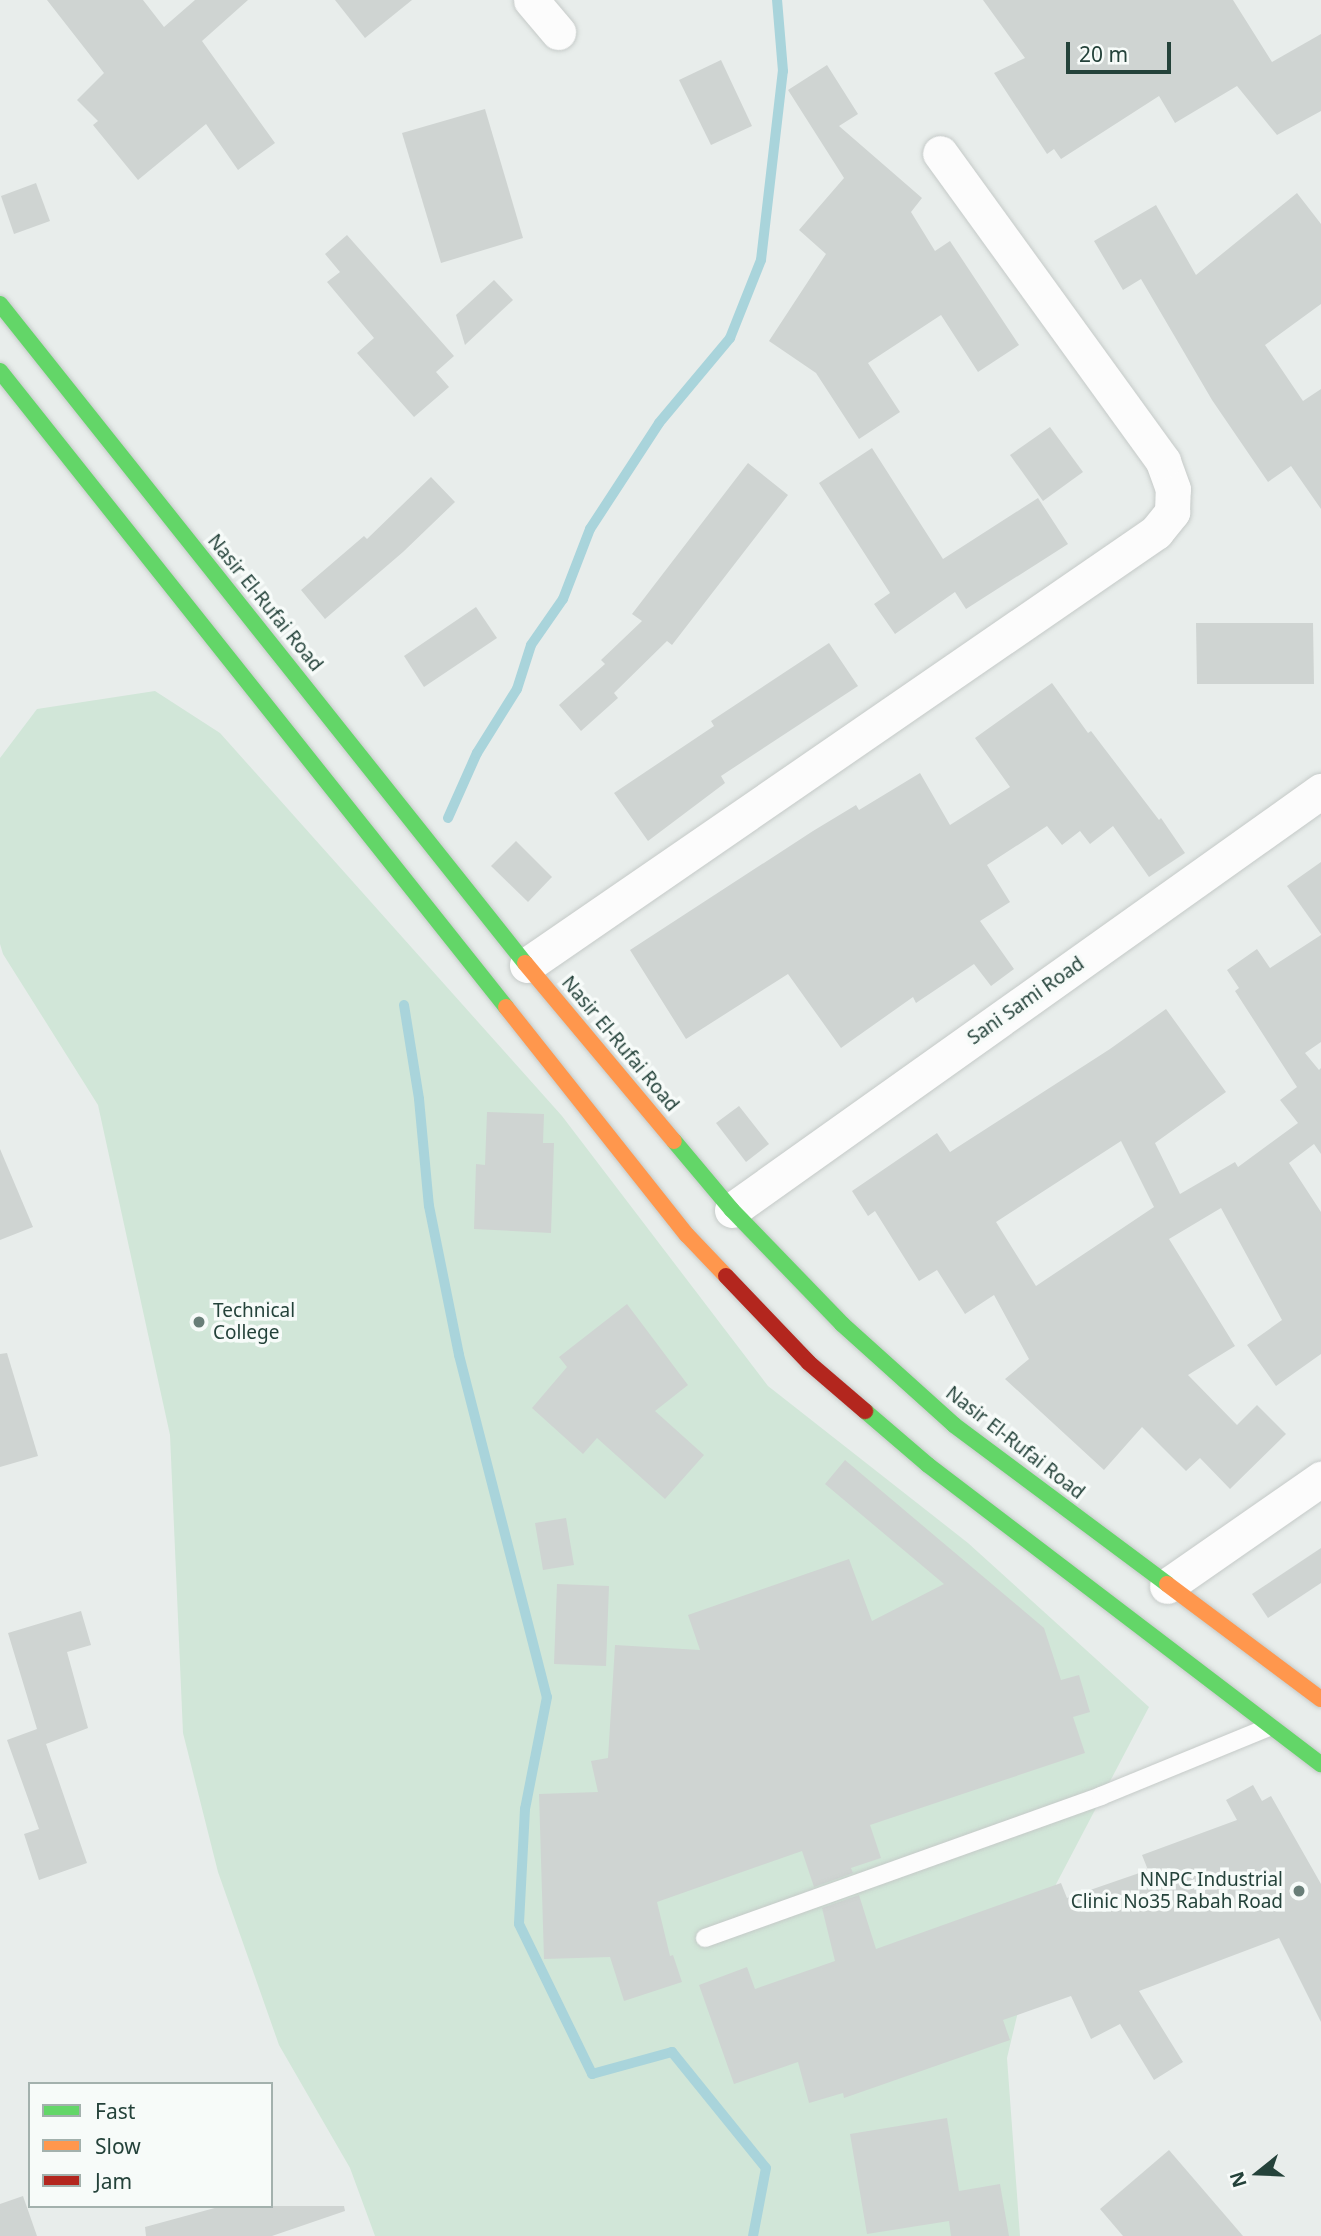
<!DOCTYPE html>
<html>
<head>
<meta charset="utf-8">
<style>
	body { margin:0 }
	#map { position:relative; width:1321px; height:2236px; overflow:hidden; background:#e8edeb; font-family:"Noto Sans",sans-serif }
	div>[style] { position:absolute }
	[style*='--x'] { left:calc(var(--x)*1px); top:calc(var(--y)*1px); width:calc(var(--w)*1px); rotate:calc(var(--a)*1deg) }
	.green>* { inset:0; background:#d1e6d8 }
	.stream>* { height:10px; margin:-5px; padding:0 5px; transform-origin:5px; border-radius:5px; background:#a9d4db }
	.building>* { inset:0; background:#cfd4d2 }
	.roads { filter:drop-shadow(0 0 2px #c5cac8) drop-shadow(0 0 2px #c5cac8) }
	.lane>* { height:18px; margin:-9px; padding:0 9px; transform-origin:9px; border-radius:9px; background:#fcfcfc }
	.street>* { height:35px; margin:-17.5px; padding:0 17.5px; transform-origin:17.5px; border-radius:17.5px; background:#fcfcfc }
	.fast>* { height:16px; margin:-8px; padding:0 8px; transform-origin:8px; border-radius:8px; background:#63d668 }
	.slow>* { height:16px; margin:-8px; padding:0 8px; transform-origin:8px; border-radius:8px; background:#ff974d }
	.jam>* { height:16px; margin:-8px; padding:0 8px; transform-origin:8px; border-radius:8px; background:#b3261e }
	.dots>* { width:19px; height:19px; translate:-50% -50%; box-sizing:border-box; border:4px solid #f7fbf9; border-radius:50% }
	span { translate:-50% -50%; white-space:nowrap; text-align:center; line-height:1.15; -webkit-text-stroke:7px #f7fbf9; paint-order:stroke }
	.street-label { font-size:19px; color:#24423a }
	.poi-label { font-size:19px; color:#24423a }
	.left { translate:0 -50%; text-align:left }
	.right { translate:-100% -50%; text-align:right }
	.legend { position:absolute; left:28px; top:2082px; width:245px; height:126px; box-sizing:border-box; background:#f7fbf9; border:2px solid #a3b1ad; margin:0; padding:9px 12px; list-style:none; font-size:21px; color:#24423a }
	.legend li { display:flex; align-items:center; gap:14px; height:35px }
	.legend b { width:35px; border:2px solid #a3b1ad }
	.north { position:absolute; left:1223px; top:2138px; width:70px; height:70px; -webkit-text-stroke:5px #f7fbf9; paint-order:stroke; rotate:252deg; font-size:19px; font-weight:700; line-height:28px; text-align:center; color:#24423a }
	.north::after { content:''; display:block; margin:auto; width:24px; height:32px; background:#24423a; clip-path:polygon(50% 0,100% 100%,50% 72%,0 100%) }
	.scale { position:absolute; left:1066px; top:42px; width:105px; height:32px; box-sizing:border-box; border:4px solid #24423a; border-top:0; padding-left:9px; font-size:21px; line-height:24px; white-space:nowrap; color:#24423a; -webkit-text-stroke:5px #f7fbf9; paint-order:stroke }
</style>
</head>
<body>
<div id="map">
	<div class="green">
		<div style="clip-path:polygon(155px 691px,220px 733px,562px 1116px,768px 1386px,968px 1543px,1149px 1707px,1042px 1911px,1007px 2058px,1020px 2236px,375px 2236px,350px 2168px,279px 2045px,218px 1872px,183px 1733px,170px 1435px,98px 1105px,3px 954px,0 944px,0 758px,37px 709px)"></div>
	</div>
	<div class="stream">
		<div style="--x:448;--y:818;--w:71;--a:-66"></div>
		<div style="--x:477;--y:753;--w:75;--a:-58"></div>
		<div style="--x:517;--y:689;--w:46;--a:-72.3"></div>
		<div style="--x:531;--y:645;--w:56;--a:-55.2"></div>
		<div style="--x:563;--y:599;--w:75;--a:-68.9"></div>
		<div style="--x:590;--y:529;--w:126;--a:-56.9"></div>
		<div style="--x:659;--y:423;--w:111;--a:-50.1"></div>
		<div style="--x:730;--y:338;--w:84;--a:-68.3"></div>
		<div style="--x:761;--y:260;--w:190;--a:-83.4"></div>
		<div style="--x:783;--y:71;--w:71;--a:-94.8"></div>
		<div style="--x:404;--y:1005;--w:95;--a:80.9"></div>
		<div style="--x:419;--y:1099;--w:107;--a:84.7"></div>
		<div style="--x:429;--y:1206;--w:152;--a:78.6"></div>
		<div style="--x:459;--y:1355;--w:353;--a:75.6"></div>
		<div style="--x:547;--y:1697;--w:114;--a:101.1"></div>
		<div style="--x:525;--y:1809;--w:115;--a:93"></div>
		<div style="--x:519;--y:1924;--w:167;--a:64"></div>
		<div style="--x:592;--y:2074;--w:83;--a:-15.4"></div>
		<div style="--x:672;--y:2052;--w:149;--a:51"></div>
		<div style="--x:766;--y:2168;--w:69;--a:100.8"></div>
	</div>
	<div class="building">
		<div style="clip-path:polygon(47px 0,143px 0,164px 27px,195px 0,248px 0,202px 41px,275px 143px,238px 170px,206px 124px,138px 180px,93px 125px,98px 121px,77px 100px,104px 73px)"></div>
		<div style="clip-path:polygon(335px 0,412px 0,365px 38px)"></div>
		<div style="clip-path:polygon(983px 0,1233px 0,1272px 62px,1321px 34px,1321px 111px,1277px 135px,1237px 86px,1175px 123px,1159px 96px,1061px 159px,1054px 149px,1047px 154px,994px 73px,1025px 58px)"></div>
		<div style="clip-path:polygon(721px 60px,752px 126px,711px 145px,679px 80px)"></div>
		<div style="clip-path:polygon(827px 65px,858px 114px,839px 126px,922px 198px,911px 212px,935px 251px,950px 241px,1019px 345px,978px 372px,941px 315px,868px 363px,900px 412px,859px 439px,816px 373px,769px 341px,826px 254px,799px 230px,844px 178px,788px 90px)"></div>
		<div style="clip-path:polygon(485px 109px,523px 238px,441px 263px,402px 133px)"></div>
		<div style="clip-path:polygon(36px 183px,50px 221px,14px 234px,1px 196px)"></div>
		<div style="clip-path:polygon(1297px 193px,1321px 224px,1321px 304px,1265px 345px,1303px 401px,1321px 389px,1321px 509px,1291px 466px,1268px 482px,1212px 400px,1141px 279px,1123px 290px,1094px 241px,1156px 205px,1196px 275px)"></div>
		<div style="clip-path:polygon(347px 235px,454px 356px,436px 372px,449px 387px,414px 417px,357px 353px,374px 338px,327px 282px,340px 272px,325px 254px)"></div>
		<div style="clip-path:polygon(494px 280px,513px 300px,465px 345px,456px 315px)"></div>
		<div style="clip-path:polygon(1050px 427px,1083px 472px,1043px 501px,1010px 455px)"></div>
		<div style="clip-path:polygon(872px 448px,943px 559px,1038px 498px,1068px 544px,966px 609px,955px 592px,895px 634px,874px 604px,890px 593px,819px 483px)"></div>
		<div style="clip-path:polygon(748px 463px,788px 495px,672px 645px,667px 641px,614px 693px,618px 698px,581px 731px,559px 705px,605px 664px,601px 660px,642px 621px,632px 614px)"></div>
		<div style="clip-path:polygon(431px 477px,455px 502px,403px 552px,325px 619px,301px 590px,364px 536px,367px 539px)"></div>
		<div style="clip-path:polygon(476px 607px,497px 638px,424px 687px,404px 656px)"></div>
		<div style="clip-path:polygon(1196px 623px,1313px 623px,1314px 684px,1197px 684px)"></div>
		<div style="clip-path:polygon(829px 643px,858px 686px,721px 776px,725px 783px,648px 841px,614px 793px,714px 726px,711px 721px)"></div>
		<div style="clip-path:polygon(1052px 683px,1088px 733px,1091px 731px,1159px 820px,1161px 818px,1185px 853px,1149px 877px,1113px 826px,1090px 844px,1080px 831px,1062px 845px,1047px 826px,987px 865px,1010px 902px,980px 921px,1014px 969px,991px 986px,974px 964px,916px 1003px,913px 997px,841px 1048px,788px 974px,686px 1039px,630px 950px,813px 831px,856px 805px,859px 810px,920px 773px,950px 825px,1010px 787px,975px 738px)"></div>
		<div style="clip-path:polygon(516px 841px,552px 877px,528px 902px,491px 866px)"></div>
		<div style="clip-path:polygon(1321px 862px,1321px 934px,1287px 886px)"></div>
		<div style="clip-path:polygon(evenodd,1321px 935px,1321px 1042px,1305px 1053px,1319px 1070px,1321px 1068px,1321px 1154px,1314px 1144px,1289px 1163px,1321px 1212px,1321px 1354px,1276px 1386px,1247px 1345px,1282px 1320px,1221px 1208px,1169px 1239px,1235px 1346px,1188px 1375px,1237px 1425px,1257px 1405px,1286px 1434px,1230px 1489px,1200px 1458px,1186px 1471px,1142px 1427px,1104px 1470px,1005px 1379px,1029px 1359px,994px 1295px,965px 1314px,937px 1270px,919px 1281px,875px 1211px,868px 1216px,852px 1191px,937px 1133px,950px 1152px,1110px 1049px,1166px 1009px,1226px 1092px,1155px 1143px,1180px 1194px,1235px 1162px,1238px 1167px,1298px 1123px,1280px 1100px,1297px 1087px,1235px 991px,1239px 988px,1227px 970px,1257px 949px,1270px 968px,1321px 935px,1121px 1141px,1154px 1207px,1036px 1286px,996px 1222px,1121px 1141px)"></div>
		<div style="clip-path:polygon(739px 1106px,769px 1144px,746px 1162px,716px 1123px)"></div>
		<div style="clip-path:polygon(487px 1112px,544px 1114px,543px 1143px,554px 1143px,551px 1233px,474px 1229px,476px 1164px,485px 1165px)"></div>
		<div style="clip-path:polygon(0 1149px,33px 1227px,0 1240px)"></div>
		<div style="clip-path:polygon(627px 1304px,688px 1385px,655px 1411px,704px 1455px,665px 1499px,597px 1438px,583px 1454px,532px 1408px,567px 1367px,559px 1357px)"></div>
		<div style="clip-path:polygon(7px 1353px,38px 1456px,0 1467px,0 1354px)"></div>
		<div style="clip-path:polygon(845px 1460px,1044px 1628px,1061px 1680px,1079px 1675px,1090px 1712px,1073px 1717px,1085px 1753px,870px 1825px,881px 1858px,851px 1868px,853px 1873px,814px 1887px,802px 1851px,657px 1902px,670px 1956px,673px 1955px,682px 1982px,624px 2001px,610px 1957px,544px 1959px,539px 1794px,598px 1792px,591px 1761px,608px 1758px,615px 1645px,700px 1650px,688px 1615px,849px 1559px,872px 1621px,944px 1584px,825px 1484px)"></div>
		<div style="clip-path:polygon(566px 1518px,574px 1565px,543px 1570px,535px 1523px)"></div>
		<div style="clip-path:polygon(1321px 1548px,1321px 1583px,1268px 1618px,1252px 1594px)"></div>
		<div style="clip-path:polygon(557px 1584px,609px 1586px,606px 1666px,554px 1664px)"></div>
		<div style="clip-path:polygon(81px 1611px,91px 1645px,67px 1652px,88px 1728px,46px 1744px,87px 1863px,39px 1880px,24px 1834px,39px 1829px,7px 1740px,37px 1729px,8px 1633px)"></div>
		<div style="clip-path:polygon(1253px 1785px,1262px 1801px,1271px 1796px,1321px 1884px,1321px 2022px,1279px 1938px,1139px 1991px,1183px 2062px,1154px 2080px,1120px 2024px,1091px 2039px,1071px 1996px,1003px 2020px,1010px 2040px,844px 2098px,843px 2093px,809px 2103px,798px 2062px,734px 2084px,699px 1985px,747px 1967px,755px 1989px,835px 1961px,822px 1908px,859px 1895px,876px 1949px,1061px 1883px,1067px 1898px,1148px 1870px,1142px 1855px,1237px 1820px,1226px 1800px)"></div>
		<div style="clip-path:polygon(947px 2118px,959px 2191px,1000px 2184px,1009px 2236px,951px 2236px,949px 2221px,867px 2234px,850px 2134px)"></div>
		<div style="clip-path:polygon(1169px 2150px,1243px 2236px,1123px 2236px,1100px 2209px)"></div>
		<div style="clip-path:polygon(23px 2196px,37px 2236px,0 2236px,0 2204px)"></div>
		<div style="clip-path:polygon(222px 2206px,344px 2206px,345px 2211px,272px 2236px,146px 2236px,145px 2227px)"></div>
	</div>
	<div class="roads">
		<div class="lane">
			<div style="--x:705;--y:1938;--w:421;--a:-19.7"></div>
			<div style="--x:1101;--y:1796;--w:182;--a:-22.3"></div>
		</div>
		<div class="street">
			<div style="--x:531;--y:0;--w:42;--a:49.8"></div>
			<div style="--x:527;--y:965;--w:764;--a:-34.54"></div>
			<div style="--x:1156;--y:532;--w:26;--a:-51"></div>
			<div style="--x:1172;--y:512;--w:23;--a:-88"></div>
			<div style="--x:1173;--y:489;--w:30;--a:-110"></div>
			<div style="--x:1163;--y:461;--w:380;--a:-125.9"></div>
			<div style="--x:732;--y:1210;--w:723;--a:-35.43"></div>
			<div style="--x:1167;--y:1586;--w:188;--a:-34.8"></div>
		</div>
		<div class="fast">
			<div style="--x:0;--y:304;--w:843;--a:51.46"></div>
			<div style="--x:0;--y:371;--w:813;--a:51.49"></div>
			<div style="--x:674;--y:1141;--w:90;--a:50"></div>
			<div style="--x:732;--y:1210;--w:158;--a:46"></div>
			<div style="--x:842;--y:1324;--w:151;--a:42"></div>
			<div style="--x:954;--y:1425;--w:266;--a:36.7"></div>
			<div style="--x:865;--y:1411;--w:83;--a:40.6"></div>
			<div style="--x:928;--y:1465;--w:494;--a:37.3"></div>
		</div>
		<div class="slow">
			<div style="--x:525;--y:963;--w:232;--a:50.1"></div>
			<div style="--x:506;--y:1007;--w:291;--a:51.6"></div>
			<div style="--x:687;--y:1235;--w:57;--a:46.4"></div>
			<div style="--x:1167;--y:1584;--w:192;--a:36.8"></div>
		</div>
		<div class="jam">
			<div style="--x:726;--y:1276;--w:120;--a:46.3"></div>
			<div style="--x:809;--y:1363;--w:74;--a:40.6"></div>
		</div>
	</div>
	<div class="dots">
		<div style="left:199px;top:1322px;background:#697e78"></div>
		<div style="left:1299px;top:1891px;background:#697e78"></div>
	</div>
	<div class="street-label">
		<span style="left:265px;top:603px;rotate:51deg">Nasir El-Rufai Road</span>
		<span style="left:1026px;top:1001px;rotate:-35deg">Sani Sami Road</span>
		<span style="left:620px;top:1044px;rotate:50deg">Nasir El-Rufai Road</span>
		<span style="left:1015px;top:1443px;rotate:38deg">Nasir El-Rufai Road</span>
	</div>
	<div class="poi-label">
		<span class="left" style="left:213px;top:1322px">Technical<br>College</span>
		<span class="right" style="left:1283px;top:1891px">NNPC Industrial<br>Clinic No35 Rabah Road</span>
	</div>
	<ul class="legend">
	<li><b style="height:9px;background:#63d668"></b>Fast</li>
	<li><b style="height:9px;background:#ff974d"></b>Slow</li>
	<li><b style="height:9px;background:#b3261e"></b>Jam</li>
	</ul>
	<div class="north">N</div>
	<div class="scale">20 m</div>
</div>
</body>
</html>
